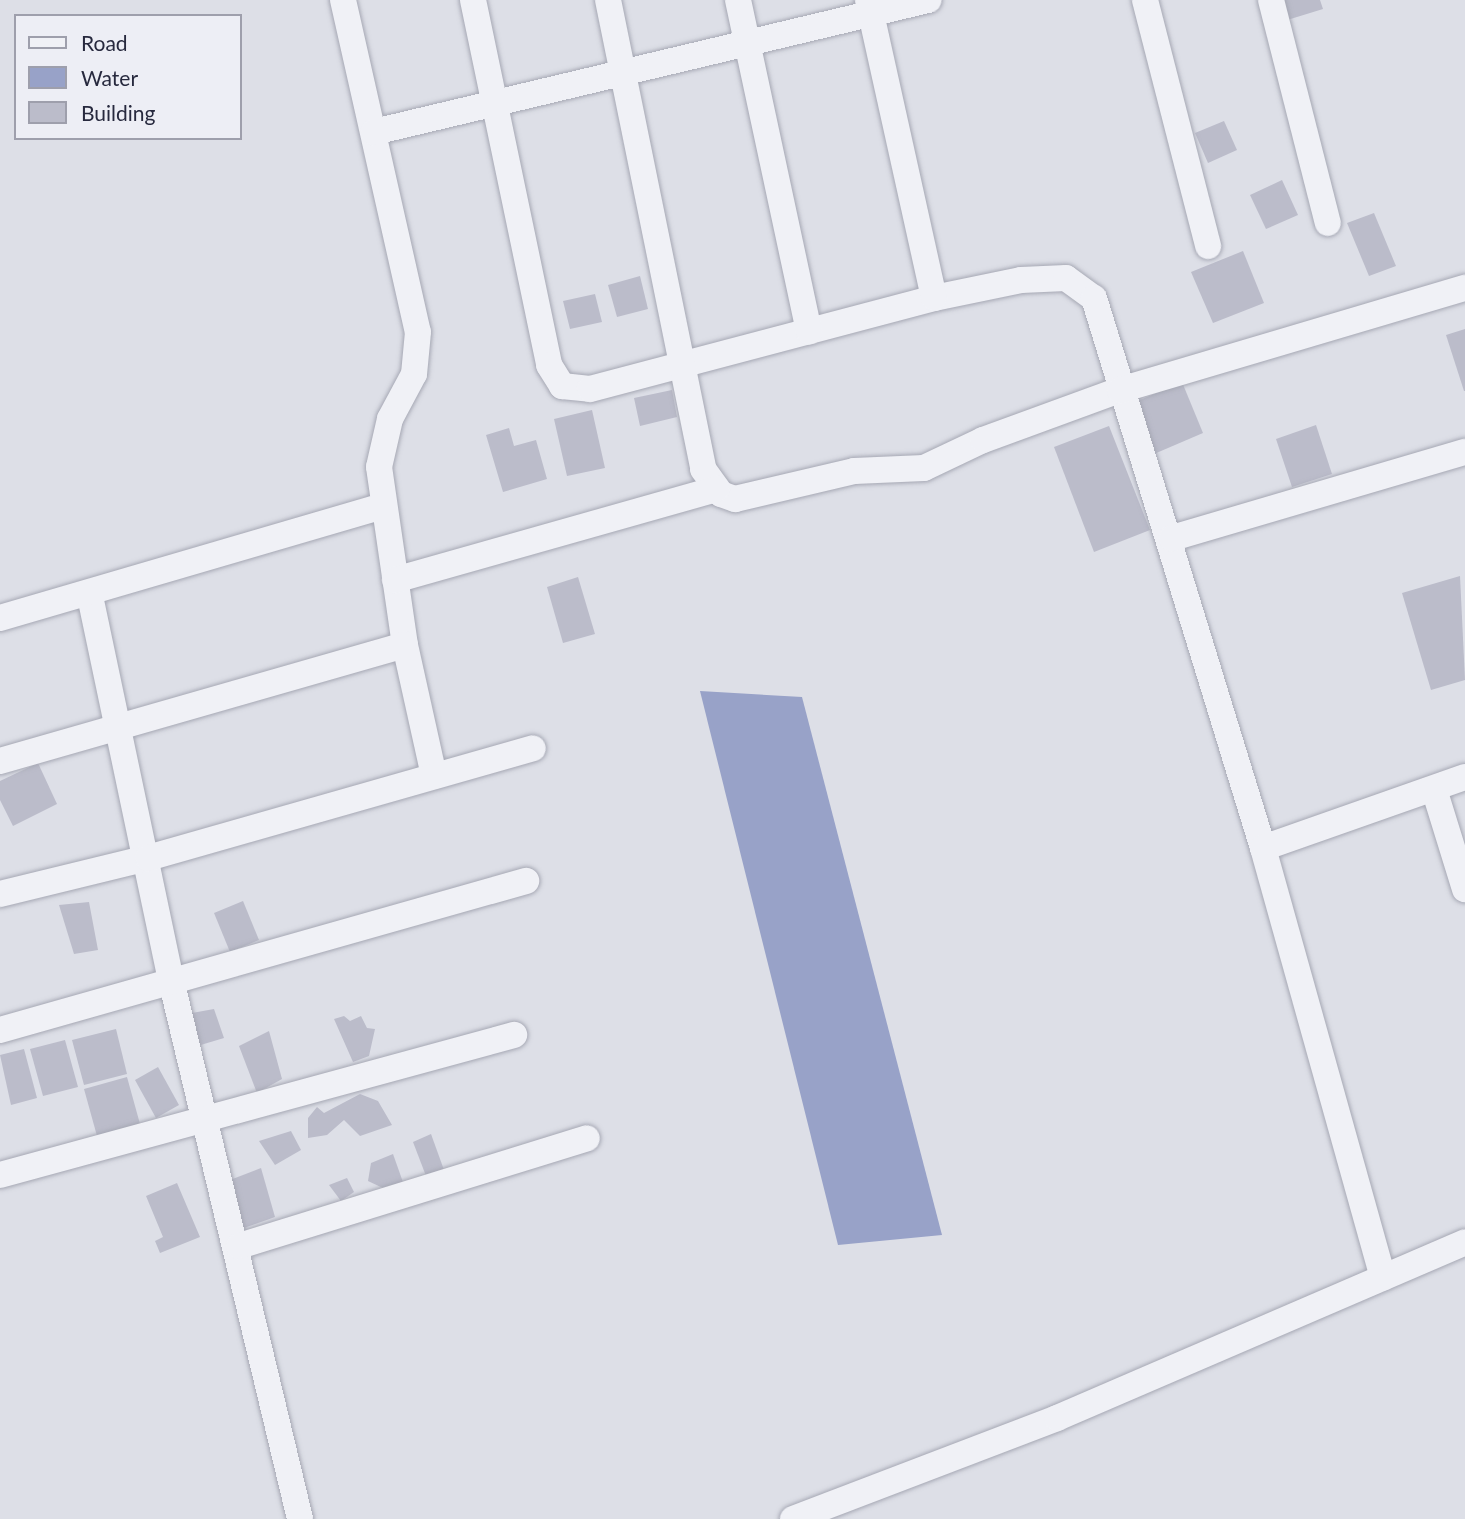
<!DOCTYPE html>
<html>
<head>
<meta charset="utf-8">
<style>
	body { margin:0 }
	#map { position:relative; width:1465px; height:1519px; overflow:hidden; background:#dddfe7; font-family:Lato,sans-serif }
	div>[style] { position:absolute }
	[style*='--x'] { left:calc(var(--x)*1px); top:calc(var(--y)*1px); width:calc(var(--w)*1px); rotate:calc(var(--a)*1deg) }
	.water>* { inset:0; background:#98a2c8 }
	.building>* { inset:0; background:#bbbcca }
	.roads { filter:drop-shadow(0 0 2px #a6a8b4) drop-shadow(0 0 2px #a6a8b4) }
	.street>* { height:26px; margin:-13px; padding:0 13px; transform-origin:13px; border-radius:13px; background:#f0f1f6 }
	span { translate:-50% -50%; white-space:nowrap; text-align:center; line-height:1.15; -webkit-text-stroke:6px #edeef5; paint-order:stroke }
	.legend { position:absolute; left:14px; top:14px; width:228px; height:126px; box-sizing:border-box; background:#edeef5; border:2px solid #9e9fac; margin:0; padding:9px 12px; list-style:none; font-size:21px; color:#27293e }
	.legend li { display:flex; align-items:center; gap:14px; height:35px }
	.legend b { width:35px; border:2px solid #9e9fac }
</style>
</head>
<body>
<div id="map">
	<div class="water">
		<div style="clip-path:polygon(700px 691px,802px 697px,942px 1235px,838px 1245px)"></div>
	</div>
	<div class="building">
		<div style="clip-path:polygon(1277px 0,1320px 0,1323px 9px,1284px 21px)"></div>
		<div style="clip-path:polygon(1224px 121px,1237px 150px,1208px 163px,1195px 133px)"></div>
		<div style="clip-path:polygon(1282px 180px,1298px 215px,1266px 229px,1250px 195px)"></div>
		<div style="clip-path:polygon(1374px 213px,1396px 266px,1369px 276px,1347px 223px)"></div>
		<div style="clip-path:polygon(1243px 251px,1264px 303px,1213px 323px,1191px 272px)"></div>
		<div style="clip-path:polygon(640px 276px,648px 309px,617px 317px,608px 285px)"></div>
		<div style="clip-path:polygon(595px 294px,602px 322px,570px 329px,563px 301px)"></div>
		<div style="clip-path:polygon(1465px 329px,1465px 391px,1464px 391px,1446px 335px)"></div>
		<div style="clip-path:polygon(1182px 382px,1203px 433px,1154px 454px,1126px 406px)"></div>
		<div style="clip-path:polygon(672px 390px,677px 417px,640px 426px,634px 398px)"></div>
		<div style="clip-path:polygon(592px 410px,605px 468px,567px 476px,554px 419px)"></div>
		<div style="clip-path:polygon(1316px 425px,1332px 474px,1292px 487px,1276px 439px)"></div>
		<div style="clip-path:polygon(1109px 426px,1150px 530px,1094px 552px,1054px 447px)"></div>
		<div style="clip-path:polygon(509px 428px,514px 446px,536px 440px,547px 479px,503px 492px,486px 435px)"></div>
		<div style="clip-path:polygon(1460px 576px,1465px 680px,1431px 690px,1402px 593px)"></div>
		<div style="clip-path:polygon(578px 577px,595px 634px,563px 643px,547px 587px)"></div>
		<div style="clip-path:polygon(38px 763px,57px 804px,13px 826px,0 800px,0 781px)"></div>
		<div style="clip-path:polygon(243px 901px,259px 940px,230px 952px,214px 913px)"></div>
		<div style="clip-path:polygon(89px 902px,98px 950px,74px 954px,59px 905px)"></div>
		<div style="clip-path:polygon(214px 1009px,224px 1038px,194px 1047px,181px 1015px)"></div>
		<div style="clip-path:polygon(344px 1016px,350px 1021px,361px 1016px,367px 1028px,375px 1029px,369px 1056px,353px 1062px,334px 1019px)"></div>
		<div style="clip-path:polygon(116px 1029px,127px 1074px,84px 1085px,72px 1040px)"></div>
		<div style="clip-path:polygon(269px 1031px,282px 1079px,257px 1093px,239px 1046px)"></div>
		<div style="clip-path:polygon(65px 1040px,78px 1087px,43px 1096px,30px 1049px)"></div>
		<div style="clip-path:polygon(24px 1049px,37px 1098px,11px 1105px,0 1055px)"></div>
		<div style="clip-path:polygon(158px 1067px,179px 1105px,156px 1118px,135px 1080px)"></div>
		<div style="clip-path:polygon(127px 1077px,140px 1124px,97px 1136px,84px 1089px)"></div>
		<div style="clip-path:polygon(360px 1094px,378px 1101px,392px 1125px,360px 1136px,344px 1120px,327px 1135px,308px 1138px,308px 1118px,317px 1107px,324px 1113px)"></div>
		<div style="clip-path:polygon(291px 1131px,301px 1150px,275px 1165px,259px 1141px)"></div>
		<div style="clip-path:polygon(431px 1134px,444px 1170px,426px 1176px,413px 1142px)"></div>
		<div style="clip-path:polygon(393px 1154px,404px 1185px,385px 1189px,368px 1181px,371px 1163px)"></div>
		<div style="clip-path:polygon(261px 1168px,275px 1217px,241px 1229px,230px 1180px)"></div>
		<div style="clip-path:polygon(347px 1178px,354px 1192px,341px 1201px,329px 1185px)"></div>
		<div style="clip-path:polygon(177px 1183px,200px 1237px,160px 1253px,155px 1241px,163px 1237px,146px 1196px)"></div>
	</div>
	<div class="roads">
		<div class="street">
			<div style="--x:343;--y:0;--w:340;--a:77.3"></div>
			<div style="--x:418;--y:332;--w:42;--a:95.4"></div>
			<div style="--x:414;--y:374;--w:51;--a:118.1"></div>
			<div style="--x:390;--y:419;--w:49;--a:102.9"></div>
			<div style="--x:379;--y:467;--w:180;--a:81.7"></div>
			<div style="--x:405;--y:645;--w:134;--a:77.5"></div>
			<div style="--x:473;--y:0;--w:373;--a:78.2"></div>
			<div style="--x:549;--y:365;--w:25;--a:58"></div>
			<div style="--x:562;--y:386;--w:28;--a:6"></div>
			<div style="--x:590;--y:389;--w:356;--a:-14.8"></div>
			<div style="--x:934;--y:298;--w:89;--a:-11.7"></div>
			<div style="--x:1021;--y:280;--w:45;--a:-2.5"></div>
			<div style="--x:1066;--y:278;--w:34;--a:36"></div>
			<div style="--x:1094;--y:298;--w:575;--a:72.92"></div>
			<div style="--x:1263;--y:848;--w:446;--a:74.4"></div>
			<div style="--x:608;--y:0;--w:479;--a:78.5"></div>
			<div style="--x:703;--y:469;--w:31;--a:54"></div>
			<div style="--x:721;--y:494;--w:15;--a:20"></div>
			<div style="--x:735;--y:499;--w:122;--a:-13.2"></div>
			<div style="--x:854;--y:471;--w:70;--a:-2.5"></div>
			<div style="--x:924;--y:468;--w:65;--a:-25.4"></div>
			<div style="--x:983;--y:440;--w:146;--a:-20.1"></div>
			<div style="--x:1120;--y:390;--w:360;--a:-16.5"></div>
			<div style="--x:738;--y:0;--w:339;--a:77.9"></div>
			<div style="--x:868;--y:0;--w:305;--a:77.5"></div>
			<div style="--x:1145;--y:0;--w:254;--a:75.6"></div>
			<div style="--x:1271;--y:0;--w:230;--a:75.7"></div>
			<div style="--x:374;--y:132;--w:570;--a:-13.4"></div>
			<div style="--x:1172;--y:538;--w:305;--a:-16.4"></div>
			<div style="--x:395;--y:580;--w:334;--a:-15.8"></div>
			<div style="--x:90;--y:596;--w:397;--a:78.1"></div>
			<div style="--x:172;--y:984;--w:550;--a:76.54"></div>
			<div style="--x:0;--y:618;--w:398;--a:-16.3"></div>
			<div style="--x:0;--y:761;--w:421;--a:-16"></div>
			<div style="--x:1434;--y:789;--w:105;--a:72.8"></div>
			<div style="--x:1263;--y:848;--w:214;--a:-19.4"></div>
			<div style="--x:0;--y:894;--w:152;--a:-13.7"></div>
			<div style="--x:148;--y:858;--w:400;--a:-15.9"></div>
			<div style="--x:0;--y:1030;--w:547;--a:-15.82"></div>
			<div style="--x:0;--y:1175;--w:533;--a:-15.24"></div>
			<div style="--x:239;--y:1246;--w:364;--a:-17.2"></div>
			<div style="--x:793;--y:1519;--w:283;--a:-20.9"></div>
			<div style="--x:1057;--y:1418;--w:444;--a:-23.3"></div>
		</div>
	</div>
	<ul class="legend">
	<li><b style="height:9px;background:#f0f1f6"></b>Road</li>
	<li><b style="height:19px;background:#98a2c8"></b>Water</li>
	<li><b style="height:19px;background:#bbbcca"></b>Building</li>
	</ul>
</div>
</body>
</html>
